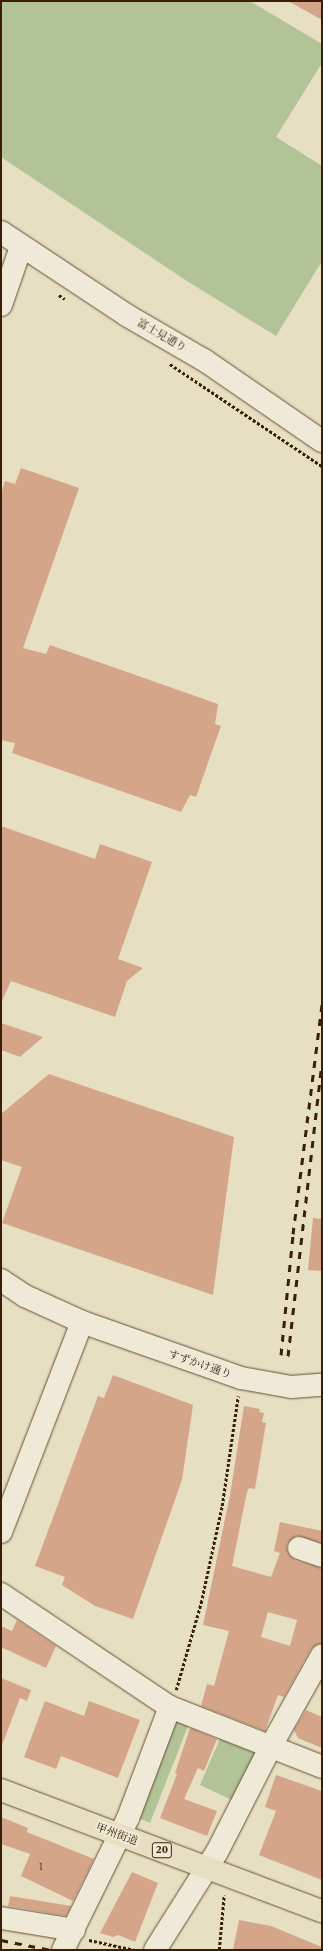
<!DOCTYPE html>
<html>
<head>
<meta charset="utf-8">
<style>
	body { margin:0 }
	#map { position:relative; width:323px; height:1951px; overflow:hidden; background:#e7dfc2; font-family:"Libre Caslon Text","Noto Serif JP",serif }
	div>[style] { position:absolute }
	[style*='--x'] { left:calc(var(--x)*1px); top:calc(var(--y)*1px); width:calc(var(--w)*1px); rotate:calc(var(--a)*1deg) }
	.green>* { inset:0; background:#b1c397 }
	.building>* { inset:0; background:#d5a58a }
	.path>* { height:2.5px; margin-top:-1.25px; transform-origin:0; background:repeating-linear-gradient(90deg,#3b1e07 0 3px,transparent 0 5px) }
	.roads { filter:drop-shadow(0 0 1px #664e36) drop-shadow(0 0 1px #664e36) }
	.minor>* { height:22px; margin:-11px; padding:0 11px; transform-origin:11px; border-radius:11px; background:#efead7 }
	.highway>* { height:22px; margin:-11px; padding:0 11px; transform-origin:11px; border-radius:11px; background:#e7dfc2 }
	.rail>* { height:3px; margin-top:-1.5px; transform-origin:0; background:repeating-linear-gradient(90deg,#3b1e07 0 7px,transparent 0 14px) }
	span { translate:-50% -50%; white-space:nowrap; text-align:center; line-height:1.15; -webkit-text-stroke:4px #efead7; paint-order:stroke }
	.number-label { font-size:9px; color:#624028 }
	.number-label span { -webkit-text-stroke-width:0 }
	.shield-label span { padding:1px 3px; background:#efead7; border:1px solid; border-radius:3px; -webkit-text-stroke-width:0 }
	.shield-label { font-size:10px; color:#3b1e07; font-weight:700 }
	.street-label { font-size:11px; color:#3b1e07 }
	.frame { position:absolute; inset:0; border:2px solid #3b1e07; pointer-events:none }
</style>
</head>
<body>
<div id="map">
	<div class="green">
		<div style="clip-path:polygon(1px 1px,250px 1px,322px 44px,322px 63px,276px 137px,322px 166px,322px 261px,276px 336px,187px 281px,1px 157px)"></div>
		<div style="clip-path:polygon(173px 1714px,190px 1721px,150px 1823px,134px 1816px)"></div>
		<div style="clip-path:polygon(222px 1734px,258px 1748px,236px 1802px,200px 1785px)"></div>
	</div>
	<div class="building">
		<div style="clip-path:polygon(288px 1px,322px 1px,322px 20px)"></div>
		<div style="clip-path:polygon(21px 468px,79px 488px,23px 648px,46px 654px,50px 645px,218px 704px,215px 724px,221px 726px,210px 757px,196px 797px,190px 795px,181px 812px,12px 753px,15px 743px,1px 740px,1px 494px,5px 481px,15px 484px)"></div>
		<div style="clip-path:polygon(1px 826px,95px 859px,100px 844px,152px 862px,118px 959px,143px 968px,127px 981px,115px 1017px,11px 981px,1px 1003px)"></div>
		<div style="clip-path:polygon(1px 1023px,43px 1037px,20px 1057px,1px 1050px)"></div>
		<div style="clip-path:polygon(49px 1074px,234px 1137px,213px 1295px,2px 1223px,22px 1167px,1px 1160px,1px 1114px)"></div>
		<div style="clip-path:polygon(313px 1218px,322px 1219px,322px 1271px,308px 1270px)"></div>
		<div style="clip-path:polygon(113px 1375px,193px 1405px,182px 1480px,133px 1619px,95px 1606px,62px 1585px,65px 1577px,35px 1566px,98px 1396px,104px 1398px)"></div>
		<div style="clip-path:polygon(evenodd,244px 1406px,260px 1409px,259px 1412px,264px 1413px,262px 1422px,266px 1423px,255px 1489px,249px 1488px,247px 1492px,232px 1566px,271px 1577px,280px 1553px,274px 1551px,280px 1522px,322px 1531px,322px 1543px,296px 1536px,287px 1544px,287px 1550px,295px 1560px,322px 1568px,322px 1643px,311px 1649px,284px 1697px,278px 1695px,265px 1731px,201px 1706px,207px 1684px,214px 1686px,229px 1631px,203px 1625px,230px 1495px,244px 1406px,268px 1612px,297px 1620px,290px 1646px,261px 1637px,268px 1612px)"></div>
		<div style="clip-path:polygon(17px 1620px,56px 1646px,46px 1668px,1px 1647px,1px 1626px,12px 1631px)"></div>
		<div style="clip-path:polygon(1px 1678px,31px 1690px,27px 1701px,20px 1698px,2px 1745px)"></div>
		<div style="clip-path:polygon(45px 1701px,84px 1716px,89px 1701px,140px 1720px,118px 1778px,61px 1756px,56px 1769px,24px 1757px)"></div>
		<div style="clip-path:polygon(306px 1710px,322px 1717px,322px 1748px,298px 1738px,294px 1730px)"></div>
		<div style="clip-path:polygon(190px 1728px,217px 1739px,204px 1771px,198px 1768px,184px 1799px,217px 1811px,207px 1836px,160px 1818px,177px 1774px,175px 1773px)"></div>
		<div style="clip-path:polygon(276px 1775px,322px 1791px,322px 1880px,259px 1855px,276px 1811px,265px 1807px)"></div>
		<div style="clip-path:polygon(1px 1817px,28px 1828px,27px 1832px,94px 1859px,73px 1901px,21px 1876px,30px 1854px,1px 1844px)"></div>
		<div style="clip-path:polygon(132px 1872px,158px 1883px,135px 1942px,118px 1935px,113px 1937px,100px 1933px)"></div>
		<div style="clip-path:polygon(10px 1896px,71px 1906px,66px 1916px,8px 1906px)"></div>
		<div style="clip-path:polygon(239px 1920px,271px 1926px,322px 1947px,322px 1950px,233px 1950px)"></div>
	</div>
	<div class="path">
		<div style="--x:59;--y:295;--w:7;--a:34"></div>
		<div style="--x:170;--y:364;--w:183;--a:33.9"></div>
		<div style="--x:176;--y:1690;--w:91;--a:-74"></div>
		<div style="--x:201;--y:1603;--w:99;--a:-77.8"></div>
		<div style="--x:222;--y:1506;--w:111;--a:-81.7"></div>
		<div style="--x:89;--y:1940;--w:47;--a:12.3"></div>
		<div style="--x:219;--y:1950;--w:55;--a:-84.8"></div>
	</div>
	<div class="roads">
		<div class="minor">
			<div style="--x:1;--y:232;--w:152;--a:33.5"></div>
			<div style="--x:128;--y:316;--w:88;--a:30.1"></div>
			<div style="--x:204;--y:360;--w:143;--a:34.5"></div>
			<div style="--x:1;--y:305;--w:61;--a:-71"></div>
			<div style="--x:1;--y:1280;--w:29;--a:34"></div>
			<div style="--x:25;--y:1296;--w:63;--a:24.5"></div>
			<div style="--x:82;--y:1322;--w:169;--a:19.4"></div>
			<div style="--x:241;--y:1378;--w:51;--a:10.2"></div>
			<div style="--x:291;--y:1387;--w:31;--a:-4"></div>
			<div style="--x:1;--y:1532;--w:225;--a:-68.9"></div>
			<div style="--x:299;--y:1548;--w:24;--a:19"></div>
			<div style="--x:1;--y:1594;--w:203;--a:33.8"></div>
			<div style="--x:170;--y:1707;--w:163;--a:21.5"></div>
			<div style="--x:1;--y:1918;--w:74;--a:9.3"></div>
			<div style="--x:63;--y:1950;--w:147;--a:-63.8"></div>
			<div style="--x:128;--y:1818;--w:119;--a:-69.3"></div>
			<div style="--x:155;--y:1950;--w:116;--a:-57.7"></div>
			<div style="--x:217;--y:1852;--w:119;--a:-63"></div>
			<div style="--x:271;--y:1746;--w:104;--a:-60.7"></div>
		</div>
		<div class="highway">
			<div style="--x:1;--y:1790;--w:343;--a:20.7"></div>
		</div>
	</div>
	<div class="rail">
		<div style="--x:281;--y:1355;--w:122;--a:-84.3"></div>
		<div style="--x:293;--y:1234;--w:233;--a:-82.8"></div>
		<div style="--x:288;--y:1356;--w:294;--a:-83.4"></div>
		<div style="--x:1;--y:1940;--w:51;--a:11.3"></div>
	</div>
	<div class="number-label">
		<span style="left:41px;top:1867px">1</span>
	</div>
	<div class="shield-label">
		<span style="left:162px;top:1850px">20</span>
	</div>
	<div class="street-label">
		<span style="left:162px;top:335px;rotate:30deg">富士見通り</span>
		<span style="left:200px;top:1364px;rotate:19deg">すずかけ通り</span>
		<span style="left:117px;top:1834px;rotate:20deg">甲州街道</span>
	</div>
	<div class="frame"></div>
</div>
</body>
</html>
